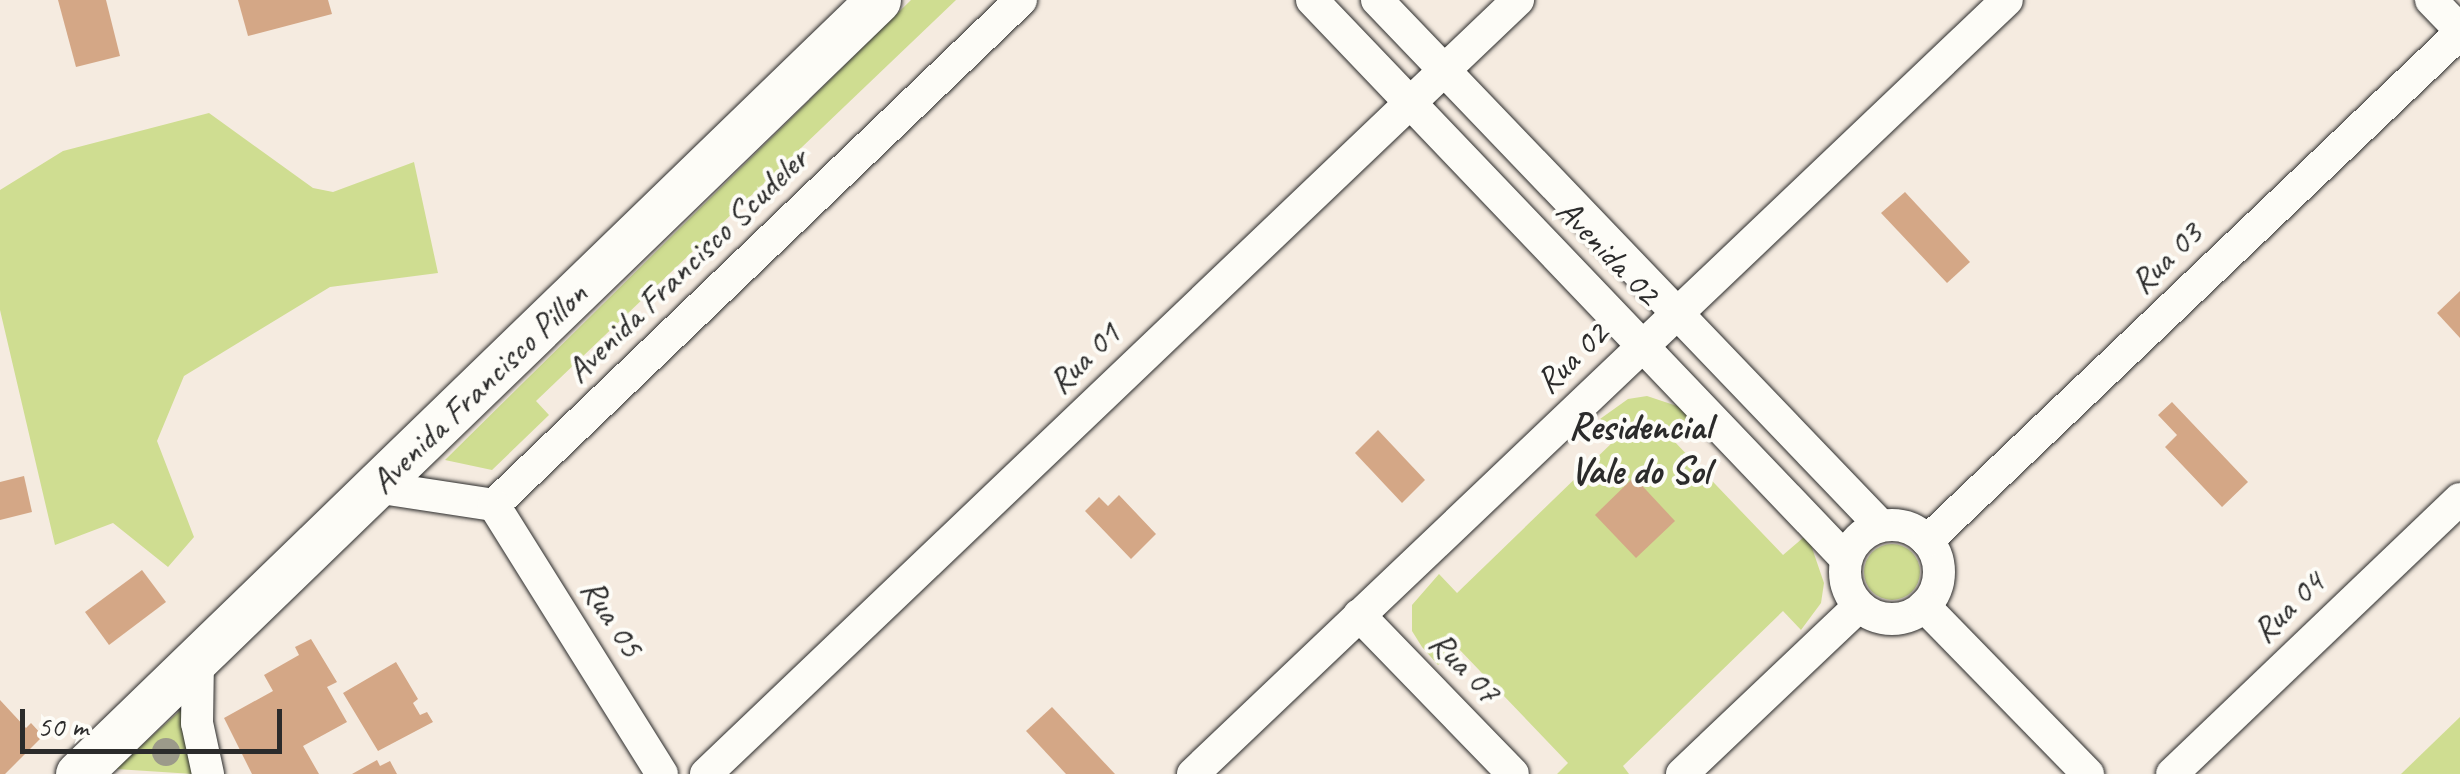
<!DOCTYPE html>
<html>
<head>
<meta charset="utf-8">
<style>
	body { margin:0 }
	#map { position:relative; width:2460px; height:774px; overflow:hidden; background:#f5ebe0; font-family:Caveat,sans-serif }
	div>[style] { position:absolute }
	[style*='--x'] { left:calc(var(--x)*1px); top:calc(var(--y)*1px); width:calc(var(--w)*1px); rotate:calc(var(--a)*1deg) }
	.green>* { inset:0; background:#cfdd91 }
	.round { border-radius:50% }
	.building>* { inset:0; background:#d4a786 }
	.roads { filter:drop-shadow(0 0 2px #2b2b2b) drop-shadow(0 0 2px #2b2b2b) }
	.minor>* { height:32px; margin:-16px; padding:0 16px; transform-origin:16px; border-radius:16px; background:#fdfcf7 }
	.minor>.ring { margin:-16px; padding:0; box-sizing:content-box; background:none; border:32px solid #fdfcf7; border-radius:50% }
	.secondary>* { height:45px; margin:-22.5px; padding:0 22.5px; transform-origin:22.5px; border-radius:22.5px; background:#fdfcf7 }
	.trees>* { width:28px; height:28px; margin:-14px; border-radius:50%; background:#9c9a8a }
	span { translate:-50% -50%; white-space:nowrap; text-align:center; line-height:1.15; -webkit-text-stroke:8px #fdfcf7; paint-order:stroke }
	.street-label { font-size:35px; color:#2b2b2b }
	.neighbourhood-label { font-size:38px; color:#2b2b2b; font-weight:700 }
	.scale { position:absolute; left:20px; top:709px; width:262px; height:45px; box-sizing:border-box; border:5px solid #2b2b2b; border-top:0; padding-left:12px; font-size:30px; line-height:35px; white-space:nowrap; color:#2b2b2b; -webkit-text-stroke:8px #fdfcf7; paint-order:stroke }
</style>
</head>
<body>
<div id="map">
	<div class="green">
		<div style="clip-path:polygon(911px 0,956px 0,536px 401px,549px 415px,492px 470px,445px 460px)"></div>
		<div style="clip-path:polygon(209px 113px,313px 188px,333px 192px,414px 162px,438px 273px,330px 287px,184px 376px,157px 441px,194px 537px,168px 567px,113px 523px,55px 545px,0 310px,0 190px,63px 151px)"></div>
		<div style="clip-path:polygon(1647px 396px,1680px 407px,1692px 420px,1672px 439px,1783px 555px,1804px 537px,1811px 545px,1824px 583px,1821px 603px,1801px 630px,1783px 611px,1623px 766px,1629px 774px,1557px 774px,1568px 763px,1457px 647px,1438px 665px,1422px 647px,1412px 631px,1412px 605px,1439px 574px,1457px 593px,1617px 438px,1600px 419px,1628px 399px)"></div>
		<div class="round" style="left:1864px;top:544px;width:56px;height:56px"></div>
		<div style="clip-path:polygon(185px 706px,193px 774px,116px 769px)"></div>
		<div style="clip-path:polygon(2460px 717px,2460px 774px,2401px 774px)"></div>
	</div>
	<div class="building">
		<div style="clip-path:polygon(58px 0,106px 0,120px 56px,76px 67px)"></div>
		<div style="clip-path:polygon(238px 0,328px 0,332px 14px,248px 36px)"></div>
		<div style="clip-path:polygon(1905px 192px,1970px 262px,1947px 283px,1881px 213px)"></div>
		<div style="clip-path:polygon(2460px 291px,2460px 338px,2437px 313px)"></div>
		<div style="clip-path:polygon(2172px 402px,2248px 482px,2222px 507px,2165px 447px,2177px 435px,2158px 415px)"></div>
		<div style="clip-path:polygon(1378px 430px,1425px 480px,1402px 503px,1355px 453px)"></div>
		<div style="clip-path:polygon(24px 476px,32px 512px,0 520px,0 482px)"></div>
		<div style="clip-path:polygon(1634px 477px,1675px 521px,1636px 558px,1595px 515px)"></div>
		<div style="clip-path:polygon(1119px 495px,1156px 534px,1131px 559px,1085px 511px,1099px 497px,1108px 506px)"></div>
		<div style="clip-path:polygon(142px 570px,166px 602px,109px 645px,85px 612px)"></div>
		<div style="clip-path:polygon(311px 639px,337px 682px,327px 687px,347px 722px,303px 746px,319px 774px,252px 774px,224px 718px,273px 691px,264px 675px,299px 655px,295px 647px)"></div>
		<div style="clip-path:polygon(396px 662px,418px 699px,413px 703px,420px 715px,427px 712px,433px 722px,378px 751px,343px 693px)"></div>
		<div style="clip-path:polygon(0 700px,26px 728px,31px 723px,43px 736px,5px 774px,0 774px)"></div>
		<div style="clip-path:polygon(1052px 707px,1115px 774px,1066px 774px,1026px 731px)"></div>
		<div style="clip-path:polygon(377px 760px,380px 766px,390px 761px,397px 774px,352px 774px)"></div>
	</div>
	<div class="roads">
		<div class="minor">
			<div style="--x:1312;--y:0;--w:773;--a:46.31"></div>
			<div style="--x:1377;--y:0;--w:728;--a:46.22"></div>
			<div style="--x:2431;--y:0;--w:42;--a:46"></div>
			<div style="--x:376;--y:487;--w:119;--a:8.7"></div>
			<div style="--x:494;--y:505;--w:730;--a:-43.78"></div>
			<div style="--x:494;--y:505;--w:317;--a:58"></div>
			<div class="ring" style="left:1845px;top:525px;width:62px;height:62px"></div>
			<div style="--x:1927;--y:541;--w:736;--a:-43.62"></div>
			<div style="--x:1924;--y:606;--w:235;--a:45.7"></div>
			<div style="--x:1359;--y:615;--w:221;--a:45.9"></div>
			<div style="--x:198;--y:660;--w:63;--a:90.9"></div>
			<div style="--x:197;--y:723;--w:52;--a:77.8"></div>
			<div style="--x:706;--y:774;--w:1122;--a:-43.63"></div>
			<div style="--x:1193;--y:774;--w:1123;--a:-43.56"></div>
			<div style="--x:1682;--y:774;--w:244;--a:-43.5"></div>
			<div style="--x:2172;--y:774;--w:398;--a:-43.7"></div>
		</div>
		<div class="secondary">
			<div style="--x:78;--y:774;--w:1113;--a:-44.05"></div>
		</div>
	</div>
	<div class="trees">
		<div style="left:166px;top:752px"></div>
	</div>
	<div class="street-label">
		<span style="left:1608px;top:252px;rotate:46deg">Avenida 02</span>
		<span style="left:2166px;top:258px;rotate:-44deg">Rua 03</span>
		<span style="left:687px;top:265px;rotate:-44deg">Avenida Francisco Scudeler</span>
		<span style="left:1084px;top:358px;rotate:-44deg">Rua 01</span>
		<span style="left:1572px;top:358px;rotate:-44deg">Rua 02</span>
		<span style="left:479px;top:388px;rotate:-44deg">Avenida Francisco Pillon</span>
		<span style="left:2288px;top:607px;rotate:-44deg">Rua 04</span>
		<span style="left:612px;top:618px;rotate:58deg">Rua 05</span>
		<span style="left:1465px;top:667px;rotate:46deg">Rua 07</span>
	</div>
	<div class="neighbourhood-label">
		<span style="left:1640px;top:449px">Residencial<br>Vale do Sol</span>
	</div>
	<div class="scale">50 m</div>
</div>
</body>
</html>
